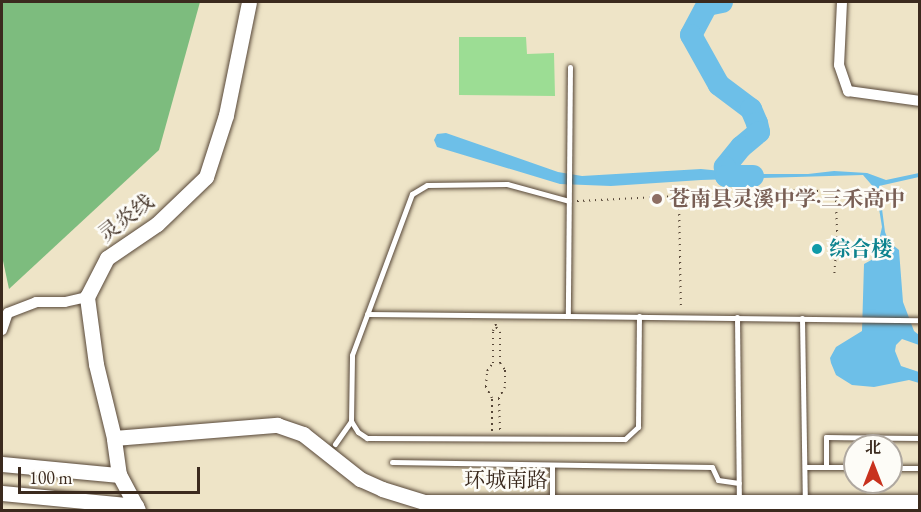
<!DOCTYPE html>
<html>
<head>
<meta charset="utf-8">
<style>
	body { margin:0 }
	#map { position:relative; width:921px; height:512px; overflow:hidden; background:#eee4c7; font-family:"EB Garamond","Noto Serif SC",serif }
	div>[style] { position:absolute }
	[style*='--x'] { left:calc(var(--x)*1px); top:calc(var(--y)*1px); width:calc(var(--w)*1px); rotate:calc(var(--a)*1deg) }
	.green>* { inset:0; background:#9cdd94 }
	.forest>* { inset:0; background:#7dbc7e }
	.water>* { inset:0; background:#6dbfe8 }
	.river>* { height:22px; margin:-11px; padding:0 11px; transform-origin:11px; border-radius:11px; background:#6dbfe8 }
	.path>* { height:2px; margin-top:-1px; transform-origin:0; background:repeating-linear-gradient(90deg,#564637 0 1.5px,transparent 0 6px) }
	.roads { filter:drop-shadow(0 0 2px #564637) drop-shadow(0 0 2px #564637) }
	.lane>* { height:5px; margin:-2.5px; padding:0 2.5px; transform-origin:2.5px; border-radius:2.5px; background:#fff }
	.street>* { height:10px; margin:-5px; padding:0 5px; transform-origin:5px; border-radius:5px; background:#fff }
	.secondary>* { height:15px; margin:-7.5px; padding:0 7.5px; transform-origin:7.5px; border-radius:7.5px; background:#fff }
	.dots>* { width:16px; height:16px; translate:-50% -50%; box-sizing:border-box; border:3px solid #fdfcf7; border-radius:50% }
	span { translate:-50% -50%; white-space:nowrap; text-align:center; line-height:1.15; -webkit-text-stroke:5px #fdfcf7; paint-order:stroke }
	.education-label { font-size:21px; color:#785e54; font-weight:700 }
	.left { translate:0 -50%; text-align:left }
	.street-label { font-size:21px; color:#3b2a1e }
	.culture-label { font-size:21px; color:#0d838f; font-weight:700 }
	.frame { position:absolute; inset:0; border:3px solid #3b2a1e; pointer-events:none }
	.north { position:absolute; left:843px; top:434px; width:60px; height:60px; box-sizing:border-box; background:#fdfcf7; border:2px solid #afa8a0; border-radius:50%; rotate:0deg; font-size:16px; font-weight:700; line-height:24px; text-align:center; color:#3b2a1e }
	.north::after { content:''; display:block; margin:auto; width:21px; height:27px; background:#c8321e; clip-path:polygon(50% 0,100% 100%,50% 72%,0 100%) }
	.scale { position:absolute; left:18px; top:467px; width:182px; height:27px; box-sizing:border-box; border:3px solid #3b2a1e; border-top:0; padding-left:8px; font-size:18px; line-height:21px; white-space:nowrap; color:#3b2a1e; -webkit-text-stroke:4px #fdfcf7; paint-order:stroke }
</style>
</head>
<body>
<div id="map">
	<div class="green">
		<div style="clip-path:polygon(459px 37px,526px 37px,527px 54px,554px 53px,555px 96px,459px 95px)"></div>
	</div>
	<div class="forest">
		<div style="clip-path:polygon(2px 2px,200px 2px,159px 150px,9px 289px,2px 256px)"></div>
	</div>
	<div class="water">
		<div style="clip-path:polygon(446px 133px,558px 172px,582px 176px,701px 169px,752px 174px,808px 174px,834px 171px,867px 173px,886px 180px,919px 173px,919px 177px,879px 186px,885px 232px,889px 242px,899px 250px,903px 302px,914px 331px,919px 335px,919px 345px,902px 339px,896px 345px,895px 351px,901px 366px,919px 372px,919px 383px,909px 380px,874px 387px,852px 385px,836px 375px,831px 363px,830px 358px,836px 347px,862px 331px,864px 264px,875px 258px,882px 227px,876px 190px,863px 175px,701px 180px,611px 186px,560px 184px,437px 147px,434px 140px,437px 134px)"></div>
	</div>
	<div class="river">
		<div style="--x:722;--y:2;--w:15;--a:169"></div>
		<div style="--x:707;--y:5;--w:34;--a:118"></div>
		<div style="--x:691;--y:35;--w:57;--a:60.8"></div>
		<div style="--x:719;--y:85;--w:40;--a:37"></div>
		<div style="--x:751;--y:109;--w:15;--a:67"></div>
		<div style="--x:757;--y:123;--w:9;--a:77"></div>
		<div style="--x:759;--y:132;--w:23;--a:140"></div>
		<div style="--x:741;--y:147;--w:26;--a:129"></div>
		<div style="--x:725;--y:167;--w:9;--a:84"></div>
		<div style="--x:726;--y:176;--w:27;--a:0"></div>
	</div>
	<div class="path">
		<div style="--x:679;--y:196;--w:114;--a:89"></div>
		<div style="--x:577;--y:201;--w:102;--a:-2.8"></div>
		<div style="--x:679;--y:196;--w:36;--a:-9"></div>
		<div style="--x:715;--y:190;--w:114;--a:0.5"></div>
		<div style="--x:829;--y:191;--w:11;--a:52"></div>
		<div style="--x:836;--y:200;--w:36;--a:88"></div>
		<div style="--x:837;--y:236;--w:39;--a:94"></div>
		<div style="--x:919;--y:274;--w:13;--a:-86"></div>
		<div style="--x:496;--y:327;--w:6;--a:51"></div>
		<div style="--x:500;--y:332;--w:31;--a:90"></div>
		<div style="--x:500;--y:363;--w:9;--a:54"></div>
		<div style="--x:505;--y:370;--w:17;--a:90"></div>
		<div style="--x:505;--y:387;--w:13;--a:119"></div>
		<div style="--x:499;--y:398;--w:32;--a:88"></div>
		<div style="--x:492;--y:431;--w:33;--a:-90"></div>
		<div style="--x:492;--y:398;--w:13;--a:-119"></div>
		<div style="--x:486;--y:387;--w:16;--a:-86"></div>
		<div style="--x:487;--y:371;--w:10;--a:-53"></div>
		<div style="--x:493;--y:363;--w:32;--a:-90"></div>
		<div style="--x:493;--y:331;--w:8;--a:-67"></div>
	</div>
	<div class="roads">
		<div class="lane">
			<div style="--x:570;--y:67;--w:249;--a:90.5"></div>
			<div style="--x:568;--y:316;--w:352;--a:0.7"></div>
			<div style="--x:367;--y:314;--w:201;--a:0.6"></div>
			<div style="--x:737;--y:317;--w:184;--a:89.4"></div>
			<div style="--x:802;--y:318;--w:181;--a:89.1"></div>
			<div style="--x:351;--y:421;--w:13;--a:58"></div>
			<div style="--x:358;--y:432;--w:11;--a:34"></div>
			<div style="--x:367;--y:438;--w:258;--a:0.2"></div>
			<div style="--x:625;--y:439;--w:18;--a:-43"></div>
			<div style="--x:638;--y:427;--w:111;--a:-89.5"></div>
			<div style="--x:335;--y:444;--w:28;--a:-55"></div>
			<div style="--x:351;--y:421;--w:66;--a:-89.1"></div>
			<div style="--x:352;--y:355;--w:172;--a:-69.6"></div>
			<div style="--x:412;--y:194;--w:17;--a:-31"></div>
			<div style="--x:427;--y:185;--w:80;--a:-0.7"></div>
			<div style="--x:507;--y:184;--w:64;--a:15.3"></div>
			<div style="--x:392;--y:462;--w:320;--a:0.9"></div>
			<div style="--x:712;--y:467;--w:14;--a:65"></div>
			<div style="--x:718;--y:480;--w:21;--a:8"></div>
			<div style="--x:552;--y:466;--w:34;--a:90"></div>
			<div style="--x:805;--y:467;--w:50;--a:0"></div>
			<div style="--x:826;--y:467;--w:30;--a:-90"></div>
			<div style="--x:826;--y:437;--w:94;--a:0.6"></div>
			<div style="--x:891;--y:468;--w:29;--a:0"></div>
		</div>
		<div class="street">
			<div style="--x:842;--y:2;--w:63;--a:92.7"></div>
			<div style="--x:839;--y:65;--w:28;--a:71"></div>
			<div style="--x:848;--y:91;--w:73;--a:7.9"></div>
			<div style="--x:2;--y:330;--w:18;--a:-71"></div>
			<div style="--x:8;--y:313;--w:30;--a:-21"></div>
			<div style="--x:36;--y:302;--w:29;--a:0"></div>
			<div style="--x:65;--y:302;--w:23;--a:-13"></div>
		</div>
		<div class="secondary">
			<div style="--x:114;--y:438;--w:164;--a:-4.6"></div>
			<div style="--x:277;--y:425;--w:28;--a:19"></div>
			<div style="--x:303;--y:434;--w:73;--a:38.3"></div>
			<div style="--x:360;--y:479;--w:24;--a:24"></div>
			<div style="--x:382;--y:489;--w:44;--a:17.2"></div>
			<div style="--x:424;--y:502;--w:496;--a:0"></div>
			<div style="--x:2;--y:464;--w:118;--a:5.4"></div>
			<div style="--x:2;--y:493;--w:135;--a:5.5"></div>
			<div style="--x:138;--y:510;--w:40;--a:-118"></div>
			<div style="--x:119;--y:475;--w:37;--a:-98"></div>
			<div style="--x:114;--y:438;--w:76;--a:-103.7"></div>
			<div style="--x:96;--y:364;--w:68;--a:-97.7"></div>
			<div style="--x:87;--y:297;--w:44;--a:-62.9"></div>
			<div style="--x:107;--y:258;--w:60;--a:-34.2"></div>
			<div style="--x:157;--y:224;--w:68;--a:-43.8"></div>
			<div style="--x:206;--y:177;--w:65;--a:-72.1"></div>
			<div style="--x:226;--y:115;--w:115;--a:-78.5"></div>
		</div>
	</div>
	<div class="dots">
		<div style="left:657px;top:199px;background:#8d6e63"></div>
		<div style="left:817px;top:249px;background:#0f9aa8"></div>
	</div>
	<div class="education-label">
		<span class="left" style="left:669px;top:199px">苍南县灵溪中学·三禾高中</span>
	</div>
	<div class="street-label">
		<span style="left:126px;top:218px;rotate:-38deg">灵炎线</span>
		<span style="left:506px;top:480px">环城南路</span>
	</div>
	<div class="culture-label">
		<span class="left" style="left:829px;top:249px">综合楼</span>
	</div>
	<div class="frame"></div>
	<div class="north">北</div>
	<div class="scale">100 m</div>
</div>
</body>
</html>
